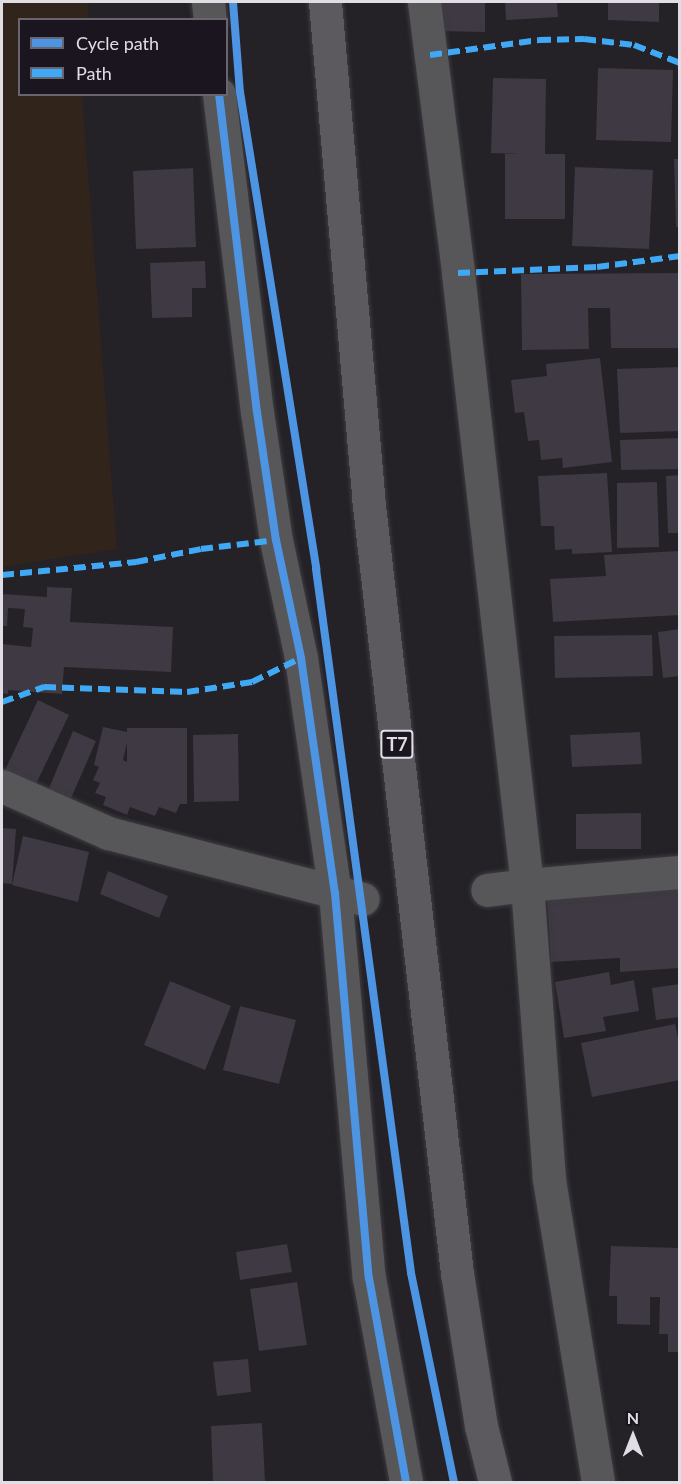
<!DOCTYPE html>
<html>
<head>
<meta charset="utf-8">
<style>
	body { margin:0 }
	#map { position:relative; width:681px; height:1484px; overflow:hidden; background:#242127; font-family:Lato,sans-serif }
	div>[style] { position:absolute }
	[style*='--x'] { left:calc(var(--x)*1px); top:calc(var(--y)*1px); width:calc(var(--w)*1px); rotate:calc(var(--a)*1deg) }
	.industrial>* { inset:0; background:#31241b }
	.building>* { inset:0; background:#3e3942 }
	.roads { filter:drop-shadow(0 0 2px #3e3c41) drop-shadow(0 0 2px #3e3c41) }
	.minor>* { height:33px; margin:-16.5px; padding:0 16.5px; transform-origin:16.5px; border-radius:16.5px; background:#575759 }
	.trunk>* { height:33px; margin:-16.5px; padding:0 16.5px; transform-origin:16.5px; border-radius:16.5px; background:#5c5a5f }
	.quiet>* { height:6px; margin-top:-3px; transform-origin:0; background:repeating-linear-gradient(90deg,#3fa9f5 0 12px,transparent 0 18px) }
	.cycleway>* { height:8px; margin:-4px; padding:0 4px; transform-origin:4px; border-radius:4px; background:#4d94e3 }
	span { translate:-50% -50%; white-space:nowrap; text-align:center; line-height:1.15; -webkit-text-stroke:6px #1a151f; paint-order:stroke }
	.shield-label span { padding:2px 4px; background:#1a151f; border:2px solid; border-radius:4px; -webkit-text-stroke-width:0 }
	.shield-label { font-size:18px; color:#e0dde4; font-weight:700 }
	.frame { position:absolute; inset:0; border:3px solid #e0dde4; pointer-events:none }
	.legend { position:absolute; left:18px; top:18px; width:210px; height:78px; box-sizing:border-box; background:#1a151f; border:2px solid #69656e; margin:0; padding:8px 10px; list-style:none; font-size:18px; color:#e0dde4 }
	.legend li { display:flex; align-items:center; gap:12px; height:30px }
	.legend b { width:30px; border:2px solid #69656e }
	.north { position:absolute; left:603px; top:1406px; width:60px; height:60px; -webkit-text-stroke:4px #1a151f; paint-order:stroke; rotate:0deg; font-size:16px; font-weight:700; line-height:24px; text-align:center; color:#e0dde4 }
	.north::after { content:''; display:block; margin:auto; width:21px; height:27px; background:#e0dde4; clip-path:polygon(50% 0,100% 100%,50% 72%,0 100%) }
</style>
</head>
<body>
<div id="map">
	<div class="industrial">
		<div style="clip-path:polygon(2px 2px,89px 2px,87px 19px,20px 20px,20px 94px,82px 95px,117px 549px,2px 567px)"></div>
	</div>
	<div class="building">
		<div style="clip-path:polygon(439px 2px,485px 2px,485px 32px,439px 31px)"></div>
		<div style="clip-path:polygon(505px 2px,557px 2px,558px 17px,506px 20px)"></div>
		<div style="clip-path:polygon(608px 2px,659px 2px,659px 22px,608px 20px)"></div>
		<div style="clip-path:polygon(598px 68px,673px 70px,671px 142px,596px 140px)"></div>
		<div style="clip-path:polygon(493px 78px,546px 79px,545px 154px,565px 154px,565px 219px,505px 219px,505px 154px,519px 154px,491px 153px)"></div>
		<div style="clip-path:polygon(674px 159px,680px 159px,680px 227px,676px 227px)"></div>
		<div style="clip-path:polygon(575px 167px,653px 170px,649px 249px,572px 246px)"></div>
		<div style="clip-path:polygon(193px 168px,196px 247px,136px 249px,133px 171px)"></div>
		<div style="clip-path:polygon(205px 261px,206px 288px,192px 288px,192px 317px,152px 318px,150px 263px)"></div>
		<div style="clip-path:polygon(680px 273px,680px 348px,611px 348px,610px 308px,588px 308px,589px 349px,522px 350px,521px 274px)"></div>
		<div style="clip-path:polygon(600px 358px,612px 462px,563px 468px,562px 458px,541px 460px,539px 440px,528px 441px,524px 412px,515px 413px,511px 380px,547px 376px,546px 364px)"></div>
		<div style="clip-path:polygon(680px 367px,680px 431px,620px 433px,617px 369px)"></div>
		<div style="clip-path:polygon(680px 438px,680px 469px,621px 470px,620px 440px)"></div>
		<div style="clip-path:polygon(607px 473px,612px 552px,572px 554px,572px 549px,555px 550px,554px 526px,541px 526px,538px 476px)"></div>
		<div style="clip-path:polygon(680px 475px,680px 533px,668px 533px,666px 476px)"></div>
		<div style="clip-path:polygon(657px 482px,659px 547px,617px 548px,617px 483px)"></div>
		<div style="clip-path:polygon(679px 551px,680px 615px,553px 622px,550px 579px,606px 576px,604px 555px)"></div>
		<div style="clip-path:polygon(47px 587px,72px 588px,70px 622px,173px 627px,171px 672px,64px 667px,62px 694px,8px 690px,8px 694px,2px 693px,2px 644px,31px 647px,33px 628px,23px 627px,25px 609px,8px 608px,7px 626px,2px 626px,2px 594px,47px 597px)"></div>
		<div style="clip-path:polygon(680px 629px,680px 676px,663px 678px,658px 632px)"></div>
		<div style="clip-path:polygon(652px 635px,653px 676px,555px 678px,554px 636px)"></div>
		<div style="clip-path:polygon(38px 700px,69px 715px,36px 784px,5px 770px)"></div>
		<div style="clip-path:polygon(evenodd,103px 727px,127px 732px,127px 728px,187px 728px,187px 804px,180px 804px,176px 813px,159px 807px,155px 816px,130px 807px,127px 815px,103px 805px,106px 797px,95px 793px,100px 783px,93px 780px,99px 767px,94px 765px,103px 727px,127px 743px,127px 762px,123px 760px,127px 743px)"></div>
		<div style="clip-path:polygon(73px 731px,96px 741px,69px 803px,47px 793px)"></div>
		<div style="clip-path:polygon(640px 732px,642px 764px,572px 767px,570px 735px)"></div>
		<div style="clip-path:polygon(238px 734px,239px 801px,194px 802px,193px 735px)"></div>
		<div style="clip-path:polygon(641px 813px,641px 849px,576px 849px,576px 814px)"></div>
		<div style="clip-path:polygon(2px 828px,16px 829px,12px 884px,2px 883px)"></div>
		<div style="clip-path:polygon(23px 836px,89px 852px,78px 902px,12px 885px)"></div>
		<div style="clip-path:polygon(108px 871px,168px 896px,159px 918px,100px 894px)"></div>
		<div style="clip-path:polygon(680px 885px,680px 968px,620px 972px,620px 958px,551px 962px,547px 893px)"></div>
		<div style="clip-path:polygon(609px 972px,611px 985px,634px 980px,639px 1011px,603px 1017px,606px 1031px,564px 1038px,555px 982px)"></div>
		<div style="clip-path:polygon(170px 981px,231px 1006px,205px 1070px,144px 1045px)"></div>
		<div style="clip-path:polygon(680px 984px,680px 1017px,656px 1020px,652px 988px)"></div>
		<div style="clip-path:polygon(240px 1006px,296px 1020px,279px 1084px,223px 1070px)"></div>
		<div style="clip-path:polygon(675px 1024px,680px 1047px,680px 1080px,592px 1097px,581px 1043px)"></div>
		<div style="clip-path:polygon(287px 1244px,292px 1272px,240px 1280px,236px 1252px)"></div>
		<div style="clip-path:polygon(611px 1246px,680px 1248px,680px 1352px,668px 1352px,668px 1334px,659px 1334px,660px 1297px,650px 1297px,650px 1325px,617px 1324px,617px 1296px,609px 1296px)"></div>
		<div style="clip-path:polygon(297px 1282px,307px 1345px,259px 1351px,250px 1289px)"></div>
		<div style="clip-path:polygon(248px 1359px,251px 1392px,217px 1396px,213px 1362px)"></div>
		<div style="clip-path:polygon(262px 1423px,265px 1482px,213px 1482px,211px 1426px)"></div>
	</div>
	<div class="roads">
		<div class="minor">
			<div style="--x:208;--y:2;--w:18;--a:84"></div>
			<div style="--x:424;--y:2;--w:273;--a:82.8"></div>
			<div style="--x:458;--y:273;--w:616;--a:83.57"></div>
			<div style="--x:527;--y:885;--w:40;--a:172.9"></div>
			<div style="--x:219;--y:94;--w:320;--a:83.2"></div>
			<div style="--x:257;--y:412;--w:129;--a:81.6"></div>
			<div style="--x:276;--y:540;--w:121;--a:78"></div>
			<div style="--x:301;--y:658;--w:237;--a:81.8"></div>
			<div style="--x:335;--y:893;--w:386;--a:85"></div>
			<div style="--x:369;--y:1278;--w:207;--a:79.7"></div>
			<div style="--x:2;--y:786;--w:116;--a:23.9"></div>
			<div style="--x:108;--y:833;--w:263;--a:14.5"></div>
			<div style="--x:598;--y:1482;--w:308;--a:-99.2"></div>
			<div style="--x:549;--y:1178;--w:294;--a:-94.3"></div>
			<div style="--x:527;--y:885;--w:154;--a:-4.9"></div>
		</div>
		<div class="trunk">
			<div style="--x:325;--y:2;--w:497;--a:85"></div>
			<div style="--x:368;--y:497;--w:781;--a:83.46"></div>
			<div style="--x:457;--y:1273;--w:155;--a:81.1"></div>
			<div style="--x:481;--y:1426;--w:58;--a:76"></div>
		</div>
	</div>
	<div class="quiet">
		<div style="--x:430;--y:55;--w:110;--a:-7.8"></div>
		<div style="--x:539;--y:40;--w:45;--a:-1.3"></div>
		<div style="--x:584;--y:39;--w:50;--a:6.8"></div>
		<div style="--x:634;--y:45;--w:49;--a:21.4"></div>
		<div style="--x:458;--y:273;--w:139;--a:-2.5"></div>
		<div style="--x:597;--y:267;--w:84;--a:-7.5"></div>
		<div style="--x:2;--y:575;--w:135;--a:-5.5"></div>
		<div style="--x:136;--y:562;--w:66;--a:-11.3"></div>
		<div style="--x:201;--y:549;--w:76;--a:-6.8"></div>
		<div style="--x:2;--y:702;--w:45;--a:-19.7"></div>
		<div style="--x:44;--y:687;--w:143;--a:2"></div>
		<div style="--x:187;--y:692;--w:66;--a:-8.7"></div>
		<div style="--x:252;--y:682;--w:55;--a:-26.1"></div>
	</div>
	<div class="cycleway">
		<div style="--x:233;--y:2;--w:90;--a:85.6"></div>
		<div style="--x:240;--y:92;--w:483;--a:80.9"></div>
		<div style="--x:316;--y:569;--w:710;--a:82.31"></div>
		<div style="--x:411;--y:1273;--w:213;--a:78.4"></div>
		<div style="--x:219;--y:94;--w:320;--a:83.2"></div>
		<div style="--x:257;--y:412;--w:129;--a:81.6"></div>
		<div style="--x:276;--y:540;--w:121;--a:78"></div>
		<div style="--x:301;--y:658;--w:237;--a:81.8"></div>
		<div style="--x:335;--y:893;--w:386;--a:85"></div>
		<div style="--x:369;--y:1278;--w:207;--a:79.7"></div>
	</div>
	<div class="shield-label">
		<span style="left:397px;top:744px">T7</span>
	</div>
	<div class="frame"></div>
	<ul class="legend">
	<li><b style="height:8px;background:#4d94e3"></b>Cycle path</li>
	<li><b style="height:8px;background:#3fa9f5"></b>Path</li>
	</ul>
	<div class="north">N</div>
</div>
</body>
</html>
